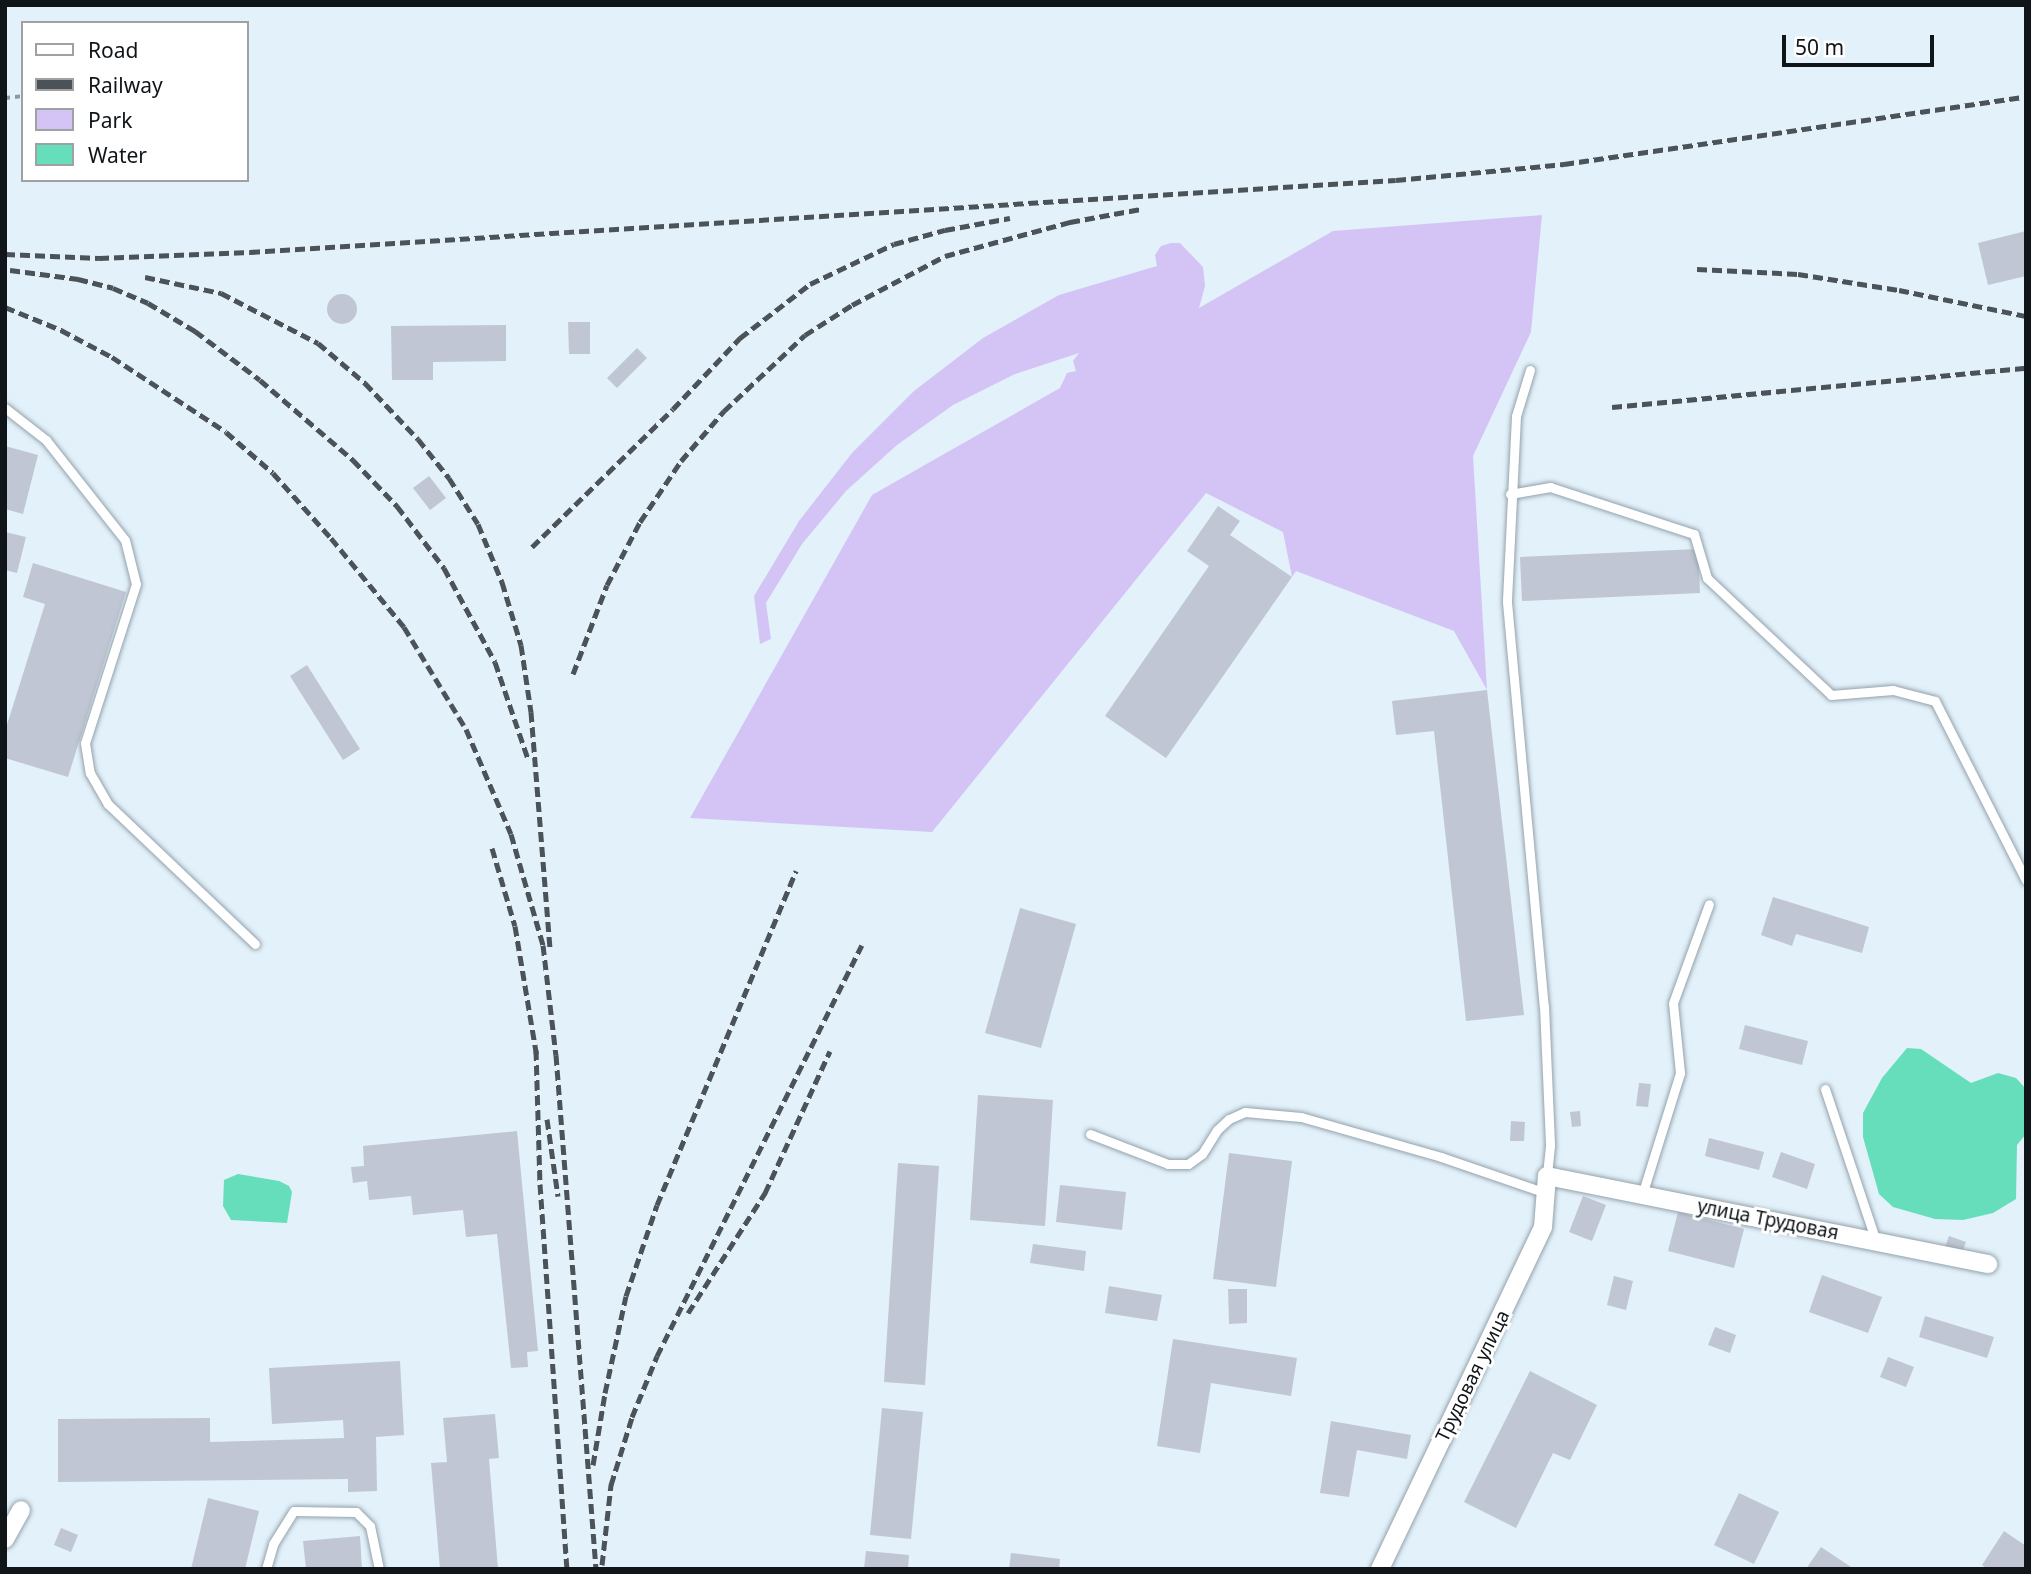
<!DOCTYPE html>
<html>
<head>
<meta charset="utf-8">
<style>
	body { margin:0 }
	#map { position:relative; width:2031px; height:1574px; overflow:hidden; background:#e2f1fa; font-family:"Noto Sans",sans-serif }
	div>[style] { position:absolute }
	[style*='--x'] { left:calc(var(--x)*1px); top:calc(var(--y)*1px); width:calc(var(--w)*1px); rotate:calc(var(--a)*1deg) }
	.green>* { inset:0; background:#d4c4f6 }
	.water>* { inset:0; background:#66debb }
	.building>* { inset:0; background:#c0c6d4 }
	.round { border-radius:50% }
	.path>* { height:3.5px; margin-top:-1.75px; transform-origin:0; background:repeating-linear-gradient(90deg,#8d989f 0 5px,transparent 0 10px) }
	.roads { filter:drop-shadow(0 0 2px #94a2ab) drop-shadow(0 0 2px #94a2ab) }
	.lane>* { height:9px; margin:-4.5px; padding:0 4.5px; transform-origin:4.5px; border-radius:4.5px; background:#fff }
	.street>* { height:18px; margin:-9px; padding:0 9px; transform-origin:9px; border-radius:9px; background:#fff }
	.rail>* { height:5px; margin-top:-2.5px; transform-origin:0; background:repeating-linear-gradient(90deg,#4b5359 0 10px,transparent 0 15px) }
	span { translate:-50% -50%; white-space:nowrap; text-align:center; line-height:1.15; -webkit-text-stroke:6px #fff; paint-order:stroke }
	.street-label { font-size:19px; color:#101519 }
	.frame { position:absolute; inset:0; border:7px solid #101519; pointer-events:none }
	.legend { position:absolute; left:21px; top:21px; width:228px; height:161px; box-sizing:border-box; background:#fff; border:2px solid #9fa1a3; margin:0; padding:9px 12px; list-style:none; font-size:21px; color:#101519 }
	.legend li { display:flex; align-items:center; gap:14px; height:35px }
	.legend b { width:35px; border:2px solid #9fa1a3 }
	.scale { position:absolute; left:1782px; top:35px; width:152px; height:32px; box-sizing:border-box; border:4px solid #101519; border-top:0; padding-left:9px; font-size:21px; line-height:24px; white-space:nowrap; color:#101519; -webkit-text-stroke:5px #fff; paint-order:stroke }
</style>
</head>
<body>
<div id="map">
	<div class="green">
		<div style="clip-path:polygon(1542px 215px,1531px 332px,1473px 456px,1487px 690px,1454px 631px,1296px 571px,1292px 577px,1283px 532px,1206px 493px,932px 832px,690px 818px,872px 495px,1060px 388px,1067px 373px,1076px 371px,1073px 361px,1079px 353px,1015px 374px,953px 405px,897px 445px,846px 491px,802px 544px,766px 603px,771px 639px,760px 644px,754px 596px,799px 521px,852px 453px,914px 391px,983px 338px,1059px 295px,1157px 266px,1155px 255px,1161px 246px,1171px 243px,1180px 243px,1203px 267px,1205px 286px,1199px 308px,1333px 231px)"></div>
	</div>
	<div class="water">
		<div style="clip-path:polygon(1907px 1048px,1921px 1049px,1971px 1083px,1998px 1073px,2016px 1078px,2026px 1089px,2026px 1134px,2017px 1145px,2016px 1199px,1993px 1213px,1963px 1220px,1935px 1219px,1893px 1207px,1879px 1194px,1863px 1137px,1863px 1113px,1882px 1078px)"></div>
		<div style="clip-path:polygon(238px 1174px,279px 1181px,289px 1186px,292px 1192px,287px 1223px,231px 1220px,223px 1206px,224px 1180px)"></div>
	</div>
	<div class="building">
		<div style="clip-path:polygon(2026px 231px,2026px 276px,1988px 285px,1978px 243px)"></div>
		<div class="round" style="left:327px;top:294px;width:30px;height:30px"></div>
		<div style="clip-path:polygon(568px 322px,590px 322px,590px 354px,569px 354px)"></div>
		<div style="clip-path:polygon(506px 325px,506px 361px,433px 362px,433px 380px,392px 380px,391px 326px)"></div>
		<div style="clip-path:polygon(637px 348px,647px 358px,617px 388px,607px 378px)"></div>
		<div style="clip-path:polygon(5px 446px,38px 455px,23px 514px,5px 509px)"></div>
		<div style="clip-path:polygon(429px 476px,446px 498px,430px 510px,413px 488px)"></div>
		<div style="clip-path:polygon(1218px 506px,1240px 521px,1230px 535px,1292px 577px,1166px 758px,1105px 716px,1209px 566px,1187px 551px)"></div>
		<div style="clip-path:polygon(5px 532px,26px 537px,17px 573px,5px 570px)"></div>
		<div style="clip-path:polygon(1698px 549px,1700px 593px,1522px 601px,1520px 557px)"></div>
		<div style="clip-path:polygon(33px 563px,126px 592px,68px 777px,5px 758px,5px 731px,45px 604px,23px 597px)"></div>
		<div style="clip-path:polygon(307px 665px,360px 749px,343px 760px,290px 676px)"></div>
		<div style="clip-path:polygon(1487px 690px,1524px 1015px,1466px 1021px,1434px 731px,1396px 735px,1392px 701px)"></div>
		<div style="clip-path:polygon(1773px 897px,1869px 927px,1862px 953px,1796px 934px,1792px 946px,1761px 935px)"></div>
		<div style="clip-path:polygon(1020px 908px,1076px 924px,1041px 1048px,985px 1033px)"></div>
		<div style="clip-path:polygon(1745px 1025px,1808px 1041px,1802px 1065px,1739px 1049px)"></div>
		<div style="clip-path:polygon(1639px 1083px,1651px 1084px,1648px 1107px,1636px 1106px)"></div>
		<div style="clip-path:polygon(978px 1095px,1053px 1100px,1045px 1226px,970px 1220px)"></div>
		<div style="clip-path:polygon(1580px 1111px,1581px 1126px,1572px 1127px,1570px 1112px)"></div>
		<div style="clip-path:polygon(1511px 1121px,1525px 1122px,1524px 1141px,1510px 1141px)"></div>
		<div style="clip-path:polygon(517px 1131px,538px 1351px,527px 1352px,528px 1367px,511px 1368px,497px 1234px,466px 1237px,463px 1210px,413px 1215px,411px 1196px,369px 1200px,367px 1181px,353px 1183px,351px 1167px,364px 1166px,363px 1146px)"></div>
		<div style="clip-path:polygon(1709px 1138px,1764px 1152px,1759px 1170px,1705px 1156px)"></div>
		<div style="clip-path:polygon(1781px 1152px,1815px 1164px,1807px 1189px,1772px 1177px)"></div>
		<div style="clip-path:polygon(1229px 1153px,1292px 1161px,1276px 1287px,1213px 1279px)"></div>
		<div style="clip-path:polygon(898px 1163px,939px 1166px,925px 1385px,884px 1382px)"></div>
		<div style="clip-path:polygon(1060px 1185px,1126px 1192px,1122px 1230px,1056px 1222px)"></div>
		<div style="clip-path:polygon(1583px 1196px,1606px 1205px,1592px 1241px,1569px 1232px)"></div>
		<div style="clip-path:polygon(1678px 1212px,1744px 1229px,1734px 1268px,1668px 1251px)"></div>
		<div style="clip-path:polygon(1949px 1236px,1966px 1242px,1962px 1253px,1945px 1247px)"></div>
		<div style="clip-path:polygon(1033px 1244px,1086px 1251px,1084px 1271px,1030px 1263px)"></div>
		<div style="clip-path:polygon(1822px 1275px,1882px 1297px,1868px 1333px,1809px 1312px)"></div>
		<div style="clip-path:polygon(1614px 1276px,1633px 1281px,1626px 1310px,1607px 1305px)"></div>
		<div style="clip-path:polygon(1109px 1286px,1162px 1295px,1157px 1321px,1105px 1313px)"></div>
		<div style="clip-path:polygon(1228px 1289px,1247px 1289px,1247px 1323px,1229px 1324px)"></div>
		<div style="clip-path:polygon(1925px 1316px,1994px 1337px,1987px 1358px,1919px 1337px)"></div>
		<div style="clip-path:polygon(1715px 1327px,1736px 1335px,1730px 1353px,1708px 1345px)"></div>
		<div style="clip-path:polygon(1173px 1339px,1297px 1358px,1291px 1396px,1211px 1383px,1200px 1453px,1157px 1446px)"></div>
		<div style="clip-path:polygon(1888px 1357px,1914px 1367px,1906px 1387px,1880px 1377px)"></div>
		<div style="clip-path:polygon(400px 1361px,404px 1435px,376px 1437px,377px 1491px,348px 1492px,348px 1479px,58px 1482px,58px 1419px,210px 1418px,210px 1442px,344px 1438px,343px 1420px,272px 1424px,269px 1368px)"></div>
		<div style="clip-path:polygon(1530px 1371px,1597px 1405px,1570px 1460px,1553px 1453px,1516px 1528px,1464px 1502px)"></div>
		<div style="clip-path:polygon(882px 1408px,923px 1412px,911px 1539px,870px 1535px)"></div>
		<div style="clip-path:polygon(495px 1414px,499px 1458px,489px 1459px,498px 1569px,440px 1569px,431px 1463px,447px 1462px,443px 1418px)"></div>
		<div style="clip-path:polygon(1331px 1421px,1411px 1435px,1407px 1459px,1357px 1450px,1349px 1497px,1320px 1493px)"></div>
		<div style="clip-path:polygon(1739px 1493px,1779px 1512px,1754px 1564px,1714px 1545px)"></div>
		<div style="clip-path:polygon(208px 1498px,259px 1511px,245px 1569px,191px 1569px)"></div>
		<div style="clip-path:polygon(61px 1528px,78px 1535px,71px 1552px,54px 1545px)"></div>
		<div style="clip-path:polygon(2004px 1531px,2026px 1546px,2026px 1569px,1987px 1569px,1982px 1565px)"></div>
		<div style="clip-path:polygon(360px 1536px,362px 1569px,306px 1569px,303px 1541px)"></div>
		<div style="clip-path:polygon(1821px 1547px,1854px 1569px,1806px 1569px)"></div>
		<div style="clip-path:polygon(866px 1551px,909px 1555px,908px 1569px,864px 1569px)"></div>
		<div style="clip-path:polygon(1011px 1553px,1060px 1559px,1059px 1569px,1009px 1569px)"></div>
	</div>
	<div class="path">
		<div style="--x:247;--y:63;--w:1;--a:0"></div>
		<div style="--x:5;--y:98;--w:18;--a:-6"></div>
	</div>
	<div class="roads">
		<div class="lane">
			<div style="--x:1530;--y:370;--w:48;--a:106.9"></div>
			<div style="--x:1516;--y:416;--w:186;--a:92.8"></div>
			<div style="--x:1507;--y:602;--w:406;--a:84.8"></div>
			<div style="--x:1544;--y:1006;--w:140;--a:87.5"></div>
			<div style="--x:1550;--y:1146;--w:30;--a:96"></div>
			<div style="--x:5;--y:408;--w:52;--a:38"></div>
			<div style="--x:46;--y:440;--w:127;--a:51.7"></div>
			<div style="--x:125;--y:540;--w:45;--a:76"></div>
			<div style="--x:136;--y:584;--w:167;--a:107.8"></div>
			<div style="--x:85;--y:743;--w:30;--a:81"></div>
			<div style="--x:90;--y:773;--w:36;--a:60"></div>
			<div style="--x:108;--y:804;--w:203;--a:43.6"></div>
			<div style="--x:1510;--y:494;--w:41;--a:-9.9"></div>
			<div style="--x:1550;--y:487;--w:151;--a:18.1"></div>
			<div style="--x:1694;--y:534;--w:46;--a:73.5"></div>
			<div style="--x:1707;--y:578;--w:170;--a:43.3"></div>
			<div style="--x:1831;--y:695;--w:62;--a:-4.6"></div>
			<div style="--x:1893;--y:690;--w:43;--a:14.7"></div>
			<div style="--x:1935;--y:701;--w:201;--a:63.1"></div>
			<div style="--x:1825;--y:1089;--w:160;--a:71.5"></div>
			<div style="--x:1090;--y:1134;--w:84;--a:21"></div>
			<div style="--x:1168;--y:1164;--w:20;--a:0"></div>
			<div style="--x:1188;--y:1164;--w:17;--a:-36"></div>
			<div style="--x:1202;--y:1154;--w:28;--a:-58"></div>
			<div style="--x:1217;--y:1130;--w:16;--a:-43"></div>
			<div style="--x:1229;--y:1119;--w:17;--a:-24"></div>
			<div style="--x:1245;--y:1112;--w:56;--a:5.1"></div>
			<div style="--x:1301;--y:1117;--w:146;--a:15.9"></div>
			<div style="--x:1441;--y:1157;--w:111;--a:18.9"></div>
			<div style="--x:1642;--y:1195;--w:128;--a:-72.7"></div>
			<div style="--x:1680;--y:1073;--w:70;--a:-95.7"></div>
			<div style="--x:1673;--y:1003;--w:105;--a:-70"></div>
			<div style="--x:266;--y:1569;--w:26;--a:-74"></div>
			<div style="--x:273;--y:1544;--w:39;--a:-58"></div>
			<div style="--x:294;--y:1511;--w:62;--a:0.9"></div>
			<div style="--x:356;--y:1512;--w:20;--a:45"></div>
			<div style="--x:370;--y:1526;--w:44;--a:78.2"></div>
		</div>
		<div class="street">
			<div style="--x:5;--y:1539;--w:33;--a:-61"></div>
			<div style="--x:1380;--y:1569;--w:379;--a:-64.5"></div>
			<div style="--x:1543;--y:1227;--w:51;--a:-85.5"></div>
			<div style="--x:1547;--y:1176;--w:450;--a:11.3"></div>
		</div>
	</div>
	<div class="rail">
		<div style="--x:5;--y:254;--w:94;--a:2.4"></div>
		<div style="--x:99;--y:258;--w:151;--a:-2.3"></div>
		<div style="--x:250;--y:252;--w:1148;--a:-3.6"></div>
		<div style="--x:1396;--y:180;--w:169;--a:-5.4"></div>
		<div style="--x:1564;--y:164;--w:467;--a:-8.3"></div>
		<div style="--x:1697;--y:269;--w:101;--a:2.8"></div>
		<div style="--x:1798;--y:274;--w:102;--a:9"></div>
		<div style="--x:1899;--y:290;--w:130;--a:11.6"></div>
		<div style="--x:10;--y:270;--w:69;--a:7.5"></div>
		<div style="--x:78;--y:279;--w:36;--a:14"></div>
		<div style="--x:113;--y:288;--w:38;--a:23"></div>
		<div style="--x:148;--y:303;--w:55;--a:30.8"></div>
		<div style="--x:195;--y:331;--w:81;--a:37"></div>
		<div style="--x:260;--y:380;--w:123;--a:40.7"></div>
		<div style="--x:353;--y:460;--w:64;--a:46.3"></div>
		<div style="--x:397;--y:506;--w:78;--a:52.8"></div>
		<div style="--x:444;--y:568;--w:107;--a:61.5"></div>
		<div style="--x:495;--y:662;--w:102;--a:71.2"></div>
		<div style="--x:145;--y:277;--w:78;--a:11.9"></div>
		<div style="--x:221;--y:293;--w:109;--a:27.3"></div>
		<div style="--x:318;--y:343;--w:62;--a:40.4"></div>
		<div style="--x:365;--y:383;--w:77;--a:46.6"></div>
		<div style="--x:418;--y:439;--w:50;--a:51.5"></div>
		<div style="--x:449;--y:478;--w:54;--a:57.8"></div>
		<div style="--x:478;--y:524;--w:63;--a:67.5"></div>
		<div style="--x:502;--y:582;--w:66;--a:73.2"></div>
		<div style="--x:521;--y:645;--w:68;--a:81.5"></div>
		<div style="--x:531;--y:712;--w:236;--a:85.4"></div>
		<div style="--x:5;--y:307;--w:61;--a:22.3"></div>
		<div style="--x:61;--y:330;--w:58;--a:27.9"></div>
		<div style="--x:112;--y:357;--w:136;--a:33.3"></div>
		<div style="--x:226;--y:432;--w:62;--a:41.1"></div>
		<div style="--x:273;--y:473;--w:87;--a:48.3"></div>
		<div style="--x:331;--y:538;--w:115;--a:50.6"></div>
		<div style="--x:404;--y:627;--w:119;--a:58.7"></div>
		<div style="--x:466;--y:729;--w:114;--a:66.8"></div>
		<div style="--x:511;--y:834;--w:116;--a:73.9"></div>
		<div style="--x:543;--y:945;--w:111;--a:83.3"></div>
		<div style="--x:556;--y:1055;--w:516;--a:85.55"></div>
		<div style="--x:1612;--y:407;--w:416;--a:-5.4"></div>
		<div style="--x:532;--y:547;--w:197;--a:-44.4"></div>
		<div style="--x:673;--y:409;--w:98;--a:-46.7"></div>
		<div style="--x:740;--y:338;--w:88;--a:-37.6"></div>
		<div style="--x:810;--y:284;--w:93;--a:-25.5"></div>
		<div style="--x:894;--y:244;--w:53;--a:-15.4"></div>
		<div style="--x:945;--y:230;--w:66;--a:-10.5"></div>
		<div style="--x:573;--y:674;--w:95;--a:-69.1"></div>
		<div style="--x:607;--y:585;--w:71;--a:-62.4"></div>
		<div style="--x:640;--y:522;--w:73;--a:-56.1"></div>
		<div style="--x:681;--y:461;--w:66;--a:-49.3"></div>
		<div style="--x:724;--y:411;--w:111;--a:-43.2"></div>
		<div style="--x:805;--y:335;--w:56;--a:-32.6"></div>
		<div style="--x:852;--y:305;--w:105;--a:-27.8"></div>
		<div style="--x:945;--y:256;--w:130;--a:-15.2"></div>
		<div style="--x:1070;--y:222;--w:72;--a:-10.4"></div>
		<div style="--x:492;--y:848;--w:81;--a:73.6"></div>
		<div style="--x:515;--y:926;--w:133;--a:80.5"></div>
		<div style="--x:536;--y:1050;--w:134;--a:88.3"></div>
		<div style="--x:540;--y:1184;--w:386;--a:86"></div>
		<div style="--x:547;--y:1119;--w:78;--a:81.9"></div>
		<div style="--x:688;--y:1313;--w:143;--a:-57.3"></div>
		<div style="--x:765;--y:1193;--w:156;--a:-65.4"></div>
		<div style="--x:593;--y:1465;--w:73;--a:-80.5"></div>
		<div style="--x:605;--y:1393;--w:99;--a:-77.8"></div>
		<div style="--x:626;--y:1296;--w:96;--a:-71.2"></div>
		<div style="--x:657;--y:1205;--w:362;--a:-67.4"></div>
		<div style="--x:602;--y:1565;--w:81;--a:-83.6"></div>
		<div style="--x:611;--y:1485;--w:71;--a:-72.8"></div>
		<div style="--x:632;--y:1417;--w:66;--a:-67.7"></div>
		<div style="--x:657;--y:1356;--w:459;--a:-63.5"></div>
	</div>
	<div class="street-label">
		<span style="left:1768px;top:1220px;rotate:11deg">улица Трудовая</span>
		<span style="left:1473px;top:1376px;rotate:-64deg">Трудовая улица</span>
	</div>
	<div class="frame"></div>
	<ul class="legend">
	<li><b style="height:9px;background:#fff"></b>Road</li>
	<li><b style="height:9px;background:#4b5359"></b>Railway</li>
	<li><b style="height:19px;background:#d4c4f6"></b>Park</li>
	<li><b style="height:19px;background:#66debb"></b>Water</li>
	</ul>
	<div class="scale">50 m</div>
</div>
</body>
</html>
